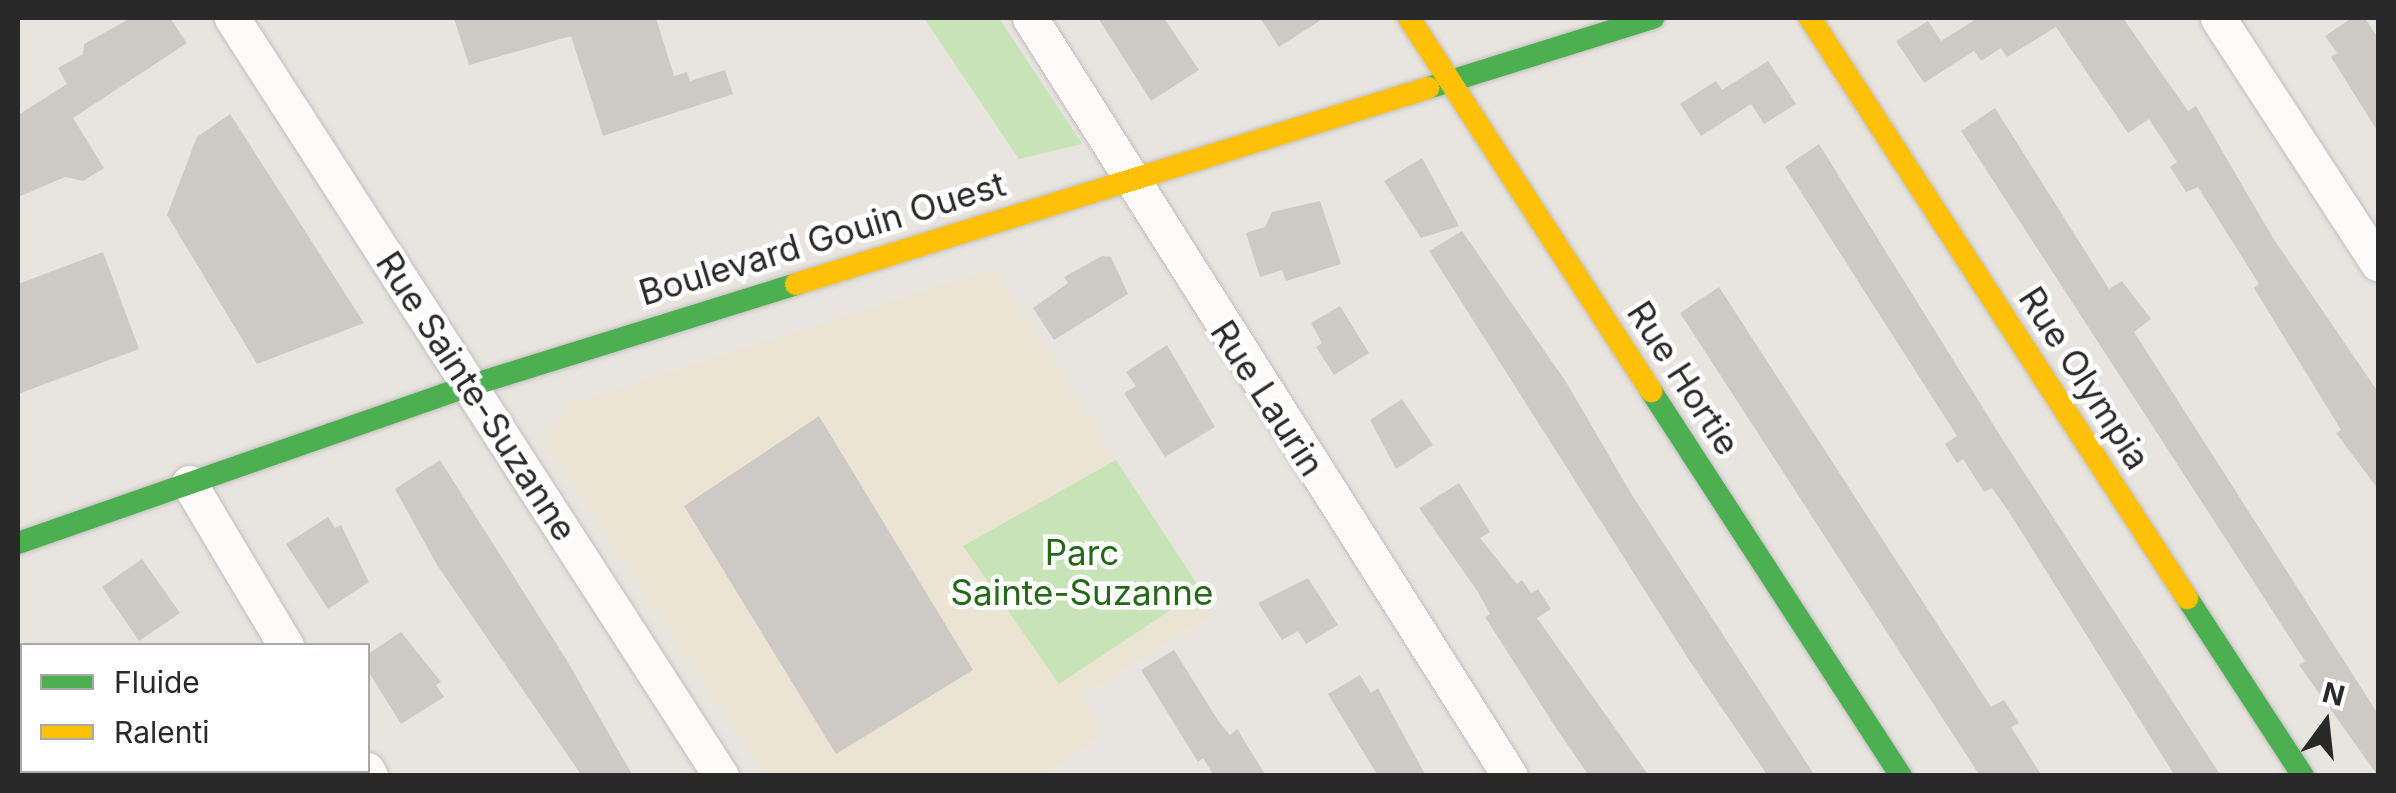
<!DOCTYPE html>
<html>
<head>
<meta charset="utf-8">
<style>
	body { margin:0 }
	#map { position:relative; width:2396px; height:793px; overflow:hidden; background:#e8e4de; font-family:Inter,sans-serif }
	div>[style] { position:absolute }
	[style*='--x'] { left:calc(var(--x)*1px); top:calc(var(--y)*1px); width:calc(var(--w)*1px); rotate:calc(var(--a)*1deg) }
	.education>* { inset:0; background:#ebe4d2 }
	.green>* { inset:0; background:#c6e4b6 }
	.building>* { inset:0; background:#cdcac5 }
	.roads { filter:drop-shadow(0 0 2px #c1c0c0) drop-shadow(0 0 2px #c1c0c0) }
	.street>* { height:35px; margin:-17.5px; padding:0 17.5px; transform-origin:17.5px; border-radius:17.5px; background:#fcfbfa }
	.fast>* { height:22px; margin:-11px; padding:0 11px; transform-origin:11px; border-radius:11px; background:#4caf50 }
	.slow>* { height:22px; margin:-11px; padding:0 11px; transform-origin:11px; border-radius:11px; background:#ffc107 }
	span { translate:-50% -50%; white-space:nowrap; text-align:center; line-height:1.15; -webkit-text-stroke:9px #fff; paint-order:stroke }
	.street-label { font-size:35px; color:#292929 }
	.park-label { font-size:35px; color:#246818 }
	.frame { position:absolute; inset:0; border:20px solid #292929; pointer-events:none }
	.legend { position:absolute; left:20px; top:643px; width:350px; height:130px; box-sizing:border-box; background:#fff; border:2px solid #a9a9a9; margin:0; padding:12px 18px; list-style:none; font-size:30px; color:#292929 }
	.legend li { display:flex; align-items:center; gap:20px; height:50px }
	.legend b { width:50px; border:2px solid #a9a9a9 }
	.north { position:absolute; left:2276px; top:673px; width:100px; height:100px; -webkit-text-stroke:8px #fff; paint-order:stroke; rotate:15deg; font-size:28px; font-weight:700; line-height:40px; text-align:center; color:#292929 }
	.north::after { content:''; display:block; margin:auto; width:35px; height:45px; background:#292929; clip-path:polygon(50% 0,100% 100%,50% 72%,0 100%) }
</style>
</head>
<body>
<div id="map">
	<div class="education">
		<div style="clip-path:polygon(994px 269px,1212px 614px,1080px 696px,1103px 733px,1042px 775px,765px 775px,544px 440px,574px 403px)"></div>
	</div>
	<div class="green">
		<div style="clip-path:polygon(924px 18px,999px 18px,1082px 144px,1019px 159px)"></div>
		<div style="clip-path:polygon(1116px 460px,1201px 590px,1059px 684px,963px 546px)"></div>
	</div>
	<div class="building">
		<div style="clip-path:polygon(131px 18px,170px 18px,187px 43px,73px 118px,104px 168px,83px 181px,65px 177px,18px 197px,18px 115px,67px 84px,58px 68px,83px 54px,84px 44px)"></div>
		<div style="clip-path:polygon(454px 18px,656px 18px,674px 76px,687px 72px,690px 81px,725px 70px,733px 94px,603px 136px,571px 36px,469px 65px)"></div>
		<div style="clip-path:polygon(1098px 18px,1164px 18px,1199px 70px,1151px 101px)"></div>
		<div style="clip-path:polygon(1260px 18px,1324px 18px,1279px 47px)"></div>
		<div style="clip-path:polygon(1978px 18px,2123px 18px,2188px 111px,2196px 106px,2273px 238px,2378px 392px,2378px 489px,2336px 433px,2341px 430px,2254px 288px,2259px 284px,2198px 187px,2186px 192px,2170px 167px,2177px 162px,2149px 119px,2128px 133px,2056px 27px,2007px 57px,2001px 48px,1981px 61px,1974px 51px,1924px 83px,1896px 41px,1928px 21px,1941px 41px)"></div>
		<div style="clip-path:polygon(2352px 18px,2365px 18px,2378px 38px,2378px 132px,2331px 57px,2337px 53px,2325px 36px)"></div>
		<div style="clip-path:polygon(1768px 61px,1796px 104px,1764px 124px,1751px 104px,1701px 136px,1680px 104px,1716px 81px,1722px 90px)"></div>
		<div style="clip-path:polygon(1995px 108px,2109px 289px,2122px 281px,2151px 319px,2134px 332px,2378px 714px,2378px 776px,2299px 665px,2305px 661px,1961px 131px)"></div>
		<div style="clip-path:polygon(230px 114px,364px 323px,257px 364px,167px 215px,197px 137px)"></div>
		<div style="clip-path:polygon(1819px 144px,2001px 437px,2221px 776px,2175px 776px,2009px 512px,1992px 488px,1984px 492px,1963px 459px,1957px 463px,1945px 444px,1957px 436px,1785px 167px)"></div>
		<div style="clip-path:polygon(1422px 158px,1459px 226px,1421px 238px,1384px 181px)"></div>
		<div style="clip-path:polygon(1320px 201px,1341px 264px,1286px 281px,1282px 270px,1260px 277px,1246px 233px,1265px 227px,1272px 212px)"></div>
		<div style="clip-path:polygon(1462px 231px,1566px 382px,1632px 495px,1815px 776px,1768px 776px,1689px 660px,1429px 251px)"></div>
		<div style="clip-path:polygon(103px 252px,139px 349px,18px 394px,18px 284px)"></div>
		<div style="clip-path:polygon(1102px 256px,1111px 257px,1128px 294px,1054px 340px,1033px 308px,1068px 283px,1064px 277px)"></div>
		<div style="clip-path:polygon(1719px 287px,1991px 707px,2004px 700px,2019px 723px,2011px 727px,2042px 776px,1980px 776px,1680px 313px)"></div>
		<div style="clip-path:polygon(1340px 306px,1369px 353px,1334px 375px,1316px 347px,1322px 343px,1311px 323px)"></div>
		<div style="clip-path:polygon(1167px 345px,1215px 427px,1165px 457px,1124px 393px,1136px 386px,1126px 372px)"></div>
		<div style="clip-path:polygon(1402px 399px,1433px 445px,1396px 469px,1370px 420px)"></div>
		<div style="clip-path:polygon(819px 416px,973px 670px,836px 754px,684px 506px)"></div>
		<div style="clip-path:polygon(440px 460px,566px 659px,633px 776px,582px 776px,437px 565px,395px 489px)"></div>
		<div style="clip-path:polygon(1459px 483px,1490px 532px,1480px 538px,1517px 584px,1522px 580px,1531px 593px,1538px 589px,1551px 609px,1537px 618px,1649px 776px,1589px 776px,1556px 728px,1485px 617px,1490px 614px,1478px 592px,1419px 508px)"></div>
		<div style="clip-path:polygon(328px 517px,335px 528px,341px 525px,369px 582px,328px 609px,286px 544px)"></div>
		<div style="clip-path:polygon(142px 559px,180px 613px,139px 641px,102px 587px)"></div>
		<div style="clip-path:polygon(1308px 578px,1338px 625px,1306px 644px,1298px 631px,1282px 640px,1258px 603px)"></div>
		<div style="clip-path:polygon(401px 632px,441px 682px,436px 685px,444px 697px,401px 724px,368px 671px,368px 654px)"></div>
		<div style="clip-path:polygon(1174px 650px,1219px 722px,1230px 735px,1237px 729px,1266px 776px,1214px 776px,1203px 758px,1198px 762px,1141px 670px)"></div>
		<div style="clip-path:polygon(1360px 675px,1371px 693px,1378px 688px,1426px 776px,1378px 776px,1328px 694px)"></div>
	</div>
	<div class="roads">
		<div class="street">
			<div style="--x:232;--y:18;--w:902;--a:57.17"></div>
			<div style="--x:1030;--y:18;--w:897;--a:57.66"></div>
			<div style="--x:2218;--y:18;--w:293;--a:56.9"></div>
			<div style="--x:189;--y:483;--w:190;--a:59.2"></div>
			<div style="--x:367;--y:770;--w:7;--a:63"></div>
		</div>
		<div class="fast">
			<div style="--x:1428;--y:88;--w:236;--a:-17.3"></div>
			<div style="--x:1651;--y:391;--w:459;--a:57"></div>
			<div style="--x:18;--y:543;--w:478;--a:-19.2"></div>
			<div style="--x:469;--y:386;--w:343;--a:-17.3"></div>
			<div style="--x:2187;--y:598;--w:212;--a:56.9"></div>
		</div>
		<div class="slow">
			<div style="--x:1409;--y:18;--w:445;--a:57"></div>
			<div style="--x:1810;--y:18;--w:692;--a:56.98"></div>
			<div style="--x:796;--y:284;--w:662;--a:-17.23"></div>
		</div>
	</div>
	<div class="street-label">
		<span style="left:822px;top:238px;rotate:-17deg">Boulevard Gouin Ouest</span>
		<span style="left:1684px;top:378px;rotate:57deg">Rue Hortie</span>
		<span style="left:2085px;top:378px;rotate:57deg">Rue Olympia</span>
		<span style="left:477px;top:396px;rotate:57deg">Rue Sainte-Suzanne</span>
		<span style="left:1268px;top:398px;rotate:57deg">Rue Laurin</span>
	</div>
	<div class="park-label">
		<span style="left:1082px;top:572px">Parc<br>Sainte-Suzanne</span>
	</div>
	<div class="frame"></div>
	<ul class="legend">
	<li><b style="height:12px;background:#4caf50"></b>Fluide</li>
	<li><b style="height:12px;background:#ffc107"></b>Ralenti</li>
	</ul>
	<div class="north">N</div>
</div>
</body>
</html>
